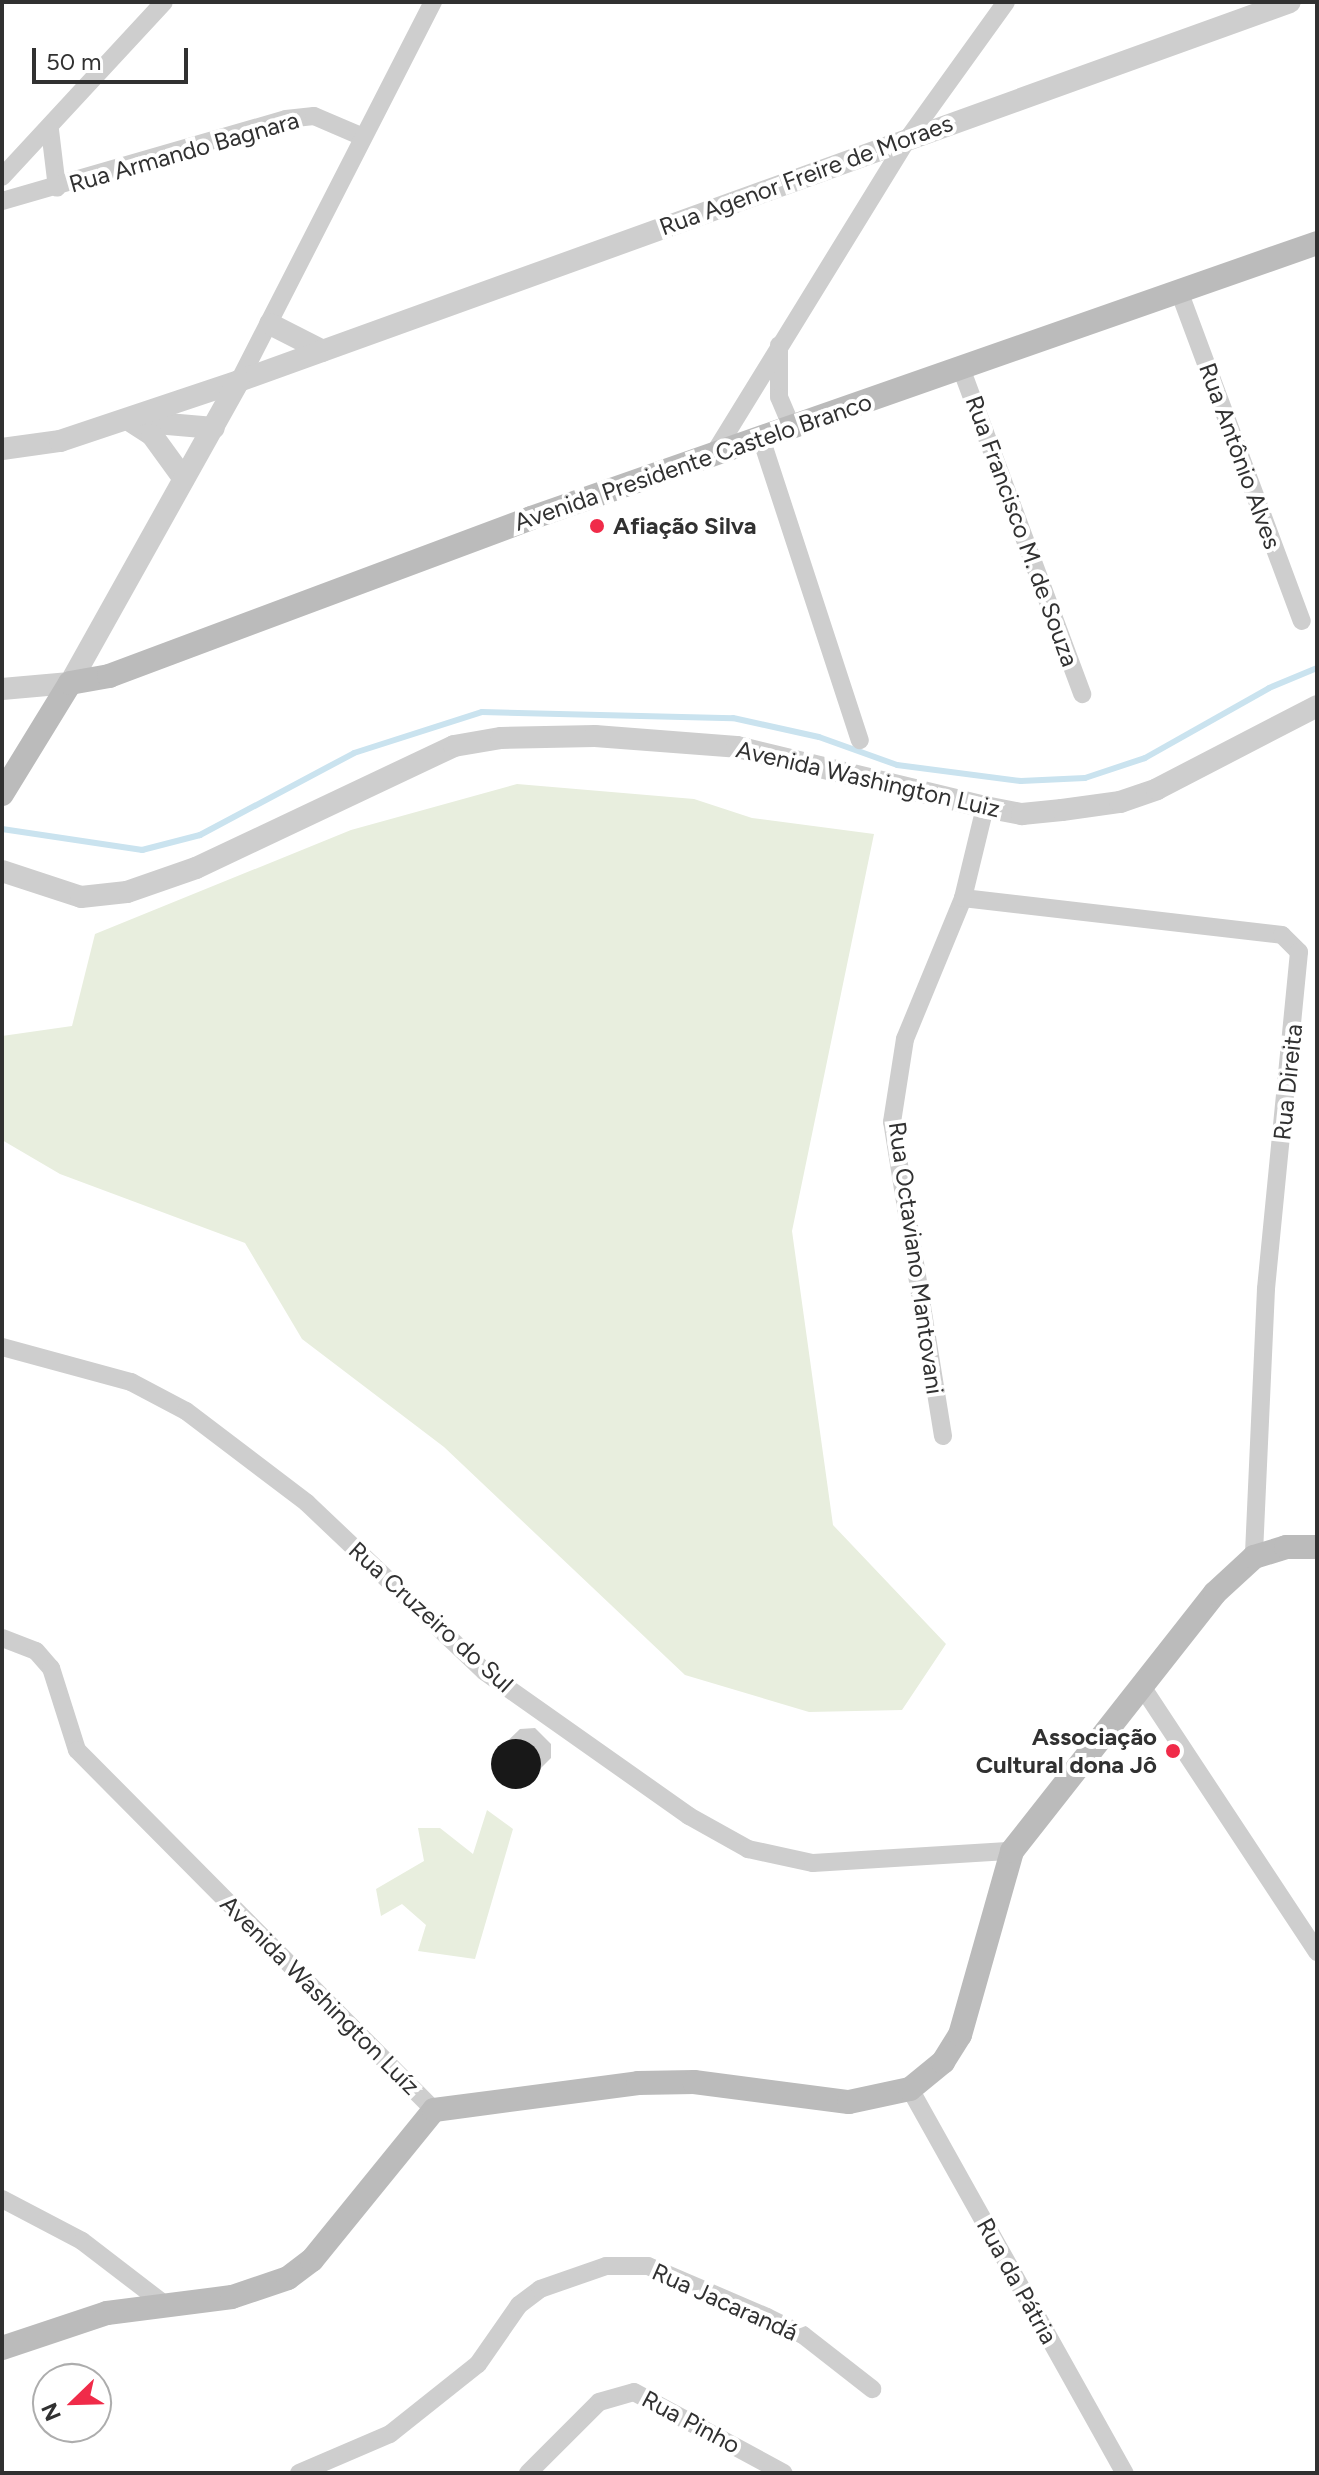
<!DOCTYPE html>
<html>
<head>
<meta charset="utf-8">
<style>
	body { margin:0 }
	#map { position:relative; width:1319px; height:2475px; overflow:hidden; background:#fff; font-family:Figtree,sans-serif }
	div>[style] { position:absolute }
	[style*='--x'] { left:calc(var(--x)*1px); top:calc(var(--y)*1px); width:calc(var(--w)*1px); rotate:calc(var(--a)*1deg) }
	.green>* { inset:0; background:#e8eede }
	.shadow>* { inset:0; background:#0003 }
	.stream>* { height:6px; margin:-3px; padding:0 3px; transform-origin:3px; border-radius:3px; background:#cae3ef }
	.building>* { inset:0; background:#181818 }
	.round { border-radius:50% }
	.minor>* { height:18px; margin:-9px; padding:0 9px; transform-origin:9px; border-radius:9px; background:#cecece }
	.tertiary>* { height:22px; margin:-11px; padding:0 11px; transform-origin:11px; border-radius:11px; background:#cecece }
	.secondary>* { height:24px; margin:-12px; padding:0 12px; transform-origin:12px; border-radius:12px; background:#bbb }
	.dots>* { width:22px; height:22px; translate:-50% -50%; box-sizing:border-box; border:4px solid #fff; border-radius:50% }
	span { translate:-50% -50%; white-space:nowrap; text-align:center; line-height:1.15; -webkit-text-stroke:8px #fff; paint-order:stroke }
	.street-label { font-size:24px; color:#313131 }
	.poi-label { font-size:24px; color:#313131; font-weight:700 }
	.left { translate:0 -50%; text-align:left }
	.right { translate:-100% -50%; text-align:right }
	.frame { position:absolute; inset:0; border:4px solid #313131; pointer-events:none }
	.north { position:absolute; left:32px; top:2363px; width:80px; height:80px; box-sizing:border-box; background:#fff; border:2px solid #adadad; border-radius:50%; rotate:247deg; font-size:22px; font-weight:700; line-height:32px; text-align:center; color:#313131 }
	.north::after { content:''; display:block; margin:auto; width:28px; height:36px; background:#f02b49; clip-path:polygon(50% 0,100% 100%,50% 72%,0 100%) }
	.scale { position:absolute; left:32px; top:48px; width:156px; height:36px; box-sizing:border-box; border:4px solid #313131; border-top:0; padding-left:10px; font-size:24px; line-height:28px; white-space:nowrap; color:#313131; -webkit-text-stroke:6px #fff; paint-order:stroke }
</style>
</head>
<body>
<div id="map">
	<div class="green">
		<div style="clip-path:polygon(517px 784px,694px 799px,752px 818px,874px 834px,792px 1231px,833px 1525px,946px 1644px,902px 1710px,809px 1712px,685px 1675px,444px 1447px,302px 1339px,245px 1243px,60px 1174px,2px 1140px,2px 1036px,72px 1026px,95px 934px,351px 830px)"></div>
		<div style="clip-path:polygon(487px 1810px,513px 1829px,475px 1959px,418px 1951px,426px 1925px,402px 1904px,381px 1916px,376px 1889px,424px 1861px,418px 1828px,440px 1828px,473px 1854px)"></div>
	</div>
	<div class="shadow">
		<div style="clip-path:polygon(535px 1728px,551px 1744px,551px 1758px,522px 1787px,507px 1786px,495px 1776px,495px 1753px,520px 1729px)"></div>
	</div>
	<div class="stream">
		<div style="--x:2;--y:829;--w:142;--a:8.5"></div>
		<div style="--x:142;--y:850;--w:60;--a:-14.5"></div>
		<div style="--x:200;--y:835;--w:174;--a:-28"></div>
		<div style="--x:354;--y:753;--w:134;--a:-17.8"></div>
		<div style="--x:482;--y:712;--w:251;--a:1.4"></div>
		<div style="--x:733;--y:718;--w:88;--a:12.5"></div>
		<div style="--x:819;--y:737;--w:83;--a:19.7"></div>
		<div style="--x:897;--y:765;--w:125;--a:7.4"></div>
		<div style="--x:1021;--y:781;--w:64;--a:-2.7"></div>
		<div style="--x:1085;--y:778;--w:63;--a:-18.4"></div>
		<div style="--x:1145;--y:758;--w:142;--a:-29.4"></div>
		<div style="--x:1269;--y:688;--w:52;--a:-22.6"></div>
	</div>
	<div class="building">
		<div class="round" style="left:491px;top:1739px;width:50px;height:50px"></div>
	</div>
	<div class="minor">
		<div style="--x:50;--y:130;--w:58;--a:83.1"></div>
		<div style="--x:2;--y:177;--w:238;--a:-47.2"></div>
		<div style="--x:2;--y:201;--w:296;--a:-16.1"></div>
		<div style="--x:286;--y:119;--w:28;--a:-6"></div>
		<div style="--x:314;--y:116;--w:53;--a:23.2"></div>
		<div style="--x:1179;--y:291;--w:352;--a:69.6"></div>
		<div style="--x:779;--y:345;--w:52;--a:90"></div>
		<div style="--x:779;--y:397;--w:34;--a:67"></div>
		<div style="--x:961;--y:368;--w:348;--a:69.6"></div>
		<div style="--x:239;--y:381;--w:426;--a:-62.9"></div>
		<div style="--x:761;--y:438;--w:318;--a:71.9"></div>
		<div style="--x:715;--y:452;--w:370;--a:-58.4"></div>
		<div style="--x:909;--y:137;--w:166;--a:-54.3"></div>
		<div style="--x:963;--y:898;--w:321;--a:6.6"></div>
		<div style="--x:1282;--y:935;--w:24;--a:45"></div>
		<div style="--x:1299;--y:952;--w:339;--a:95.6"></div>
		<div style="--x:1266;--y:1289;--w:268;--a:92.6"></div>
		<div style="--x:2;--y:1347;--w:134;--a:15.2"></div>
		<div style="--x:131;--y:1382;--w:62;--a:27.8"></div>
		<div style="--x:186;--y:1411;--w:152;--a:37.2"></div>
		<div style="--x:307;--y:1503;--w:245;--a:43.5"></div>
		<div style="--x:485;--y:1672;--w:250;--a:35.2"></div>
		<div style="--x:689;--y:1816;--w:68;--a:29.2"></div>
		<div style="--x:748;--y:1849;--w:66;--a:12.2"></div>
		<div style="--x:813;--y:1863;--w:199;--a:-3.5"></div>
		<div style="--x:943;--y:1436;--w:318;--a:-99.2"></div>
		<div style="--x:892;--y:1122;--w:84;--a:-81.1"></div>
		<div style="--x:905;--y:1039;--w:152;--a:-67.6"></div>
		<div style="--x:963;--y:898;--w:94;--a:-76.4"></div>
		<div style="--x:2;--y:1638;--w:36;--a:21"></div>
		<div style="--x:36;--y:1651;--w:23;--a:49"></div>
		<div style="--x:51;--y:1668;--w:86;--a:72.4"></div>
		<div style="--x:77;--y:1750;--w:507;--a:45.24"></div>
		<div style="--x:1141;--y:1685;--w:320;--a:56.6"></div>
		<div style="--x:910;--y:2089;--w:440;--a:60.8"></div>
		<div style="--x:2;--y:2199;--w:90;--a:27.7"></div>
		<div style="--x:82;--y:2241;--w:103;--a:37.5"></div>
		<div style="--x:299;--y:2473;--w:99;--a:-23.2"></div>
		<div style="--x:390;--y:2434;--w:112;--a:-38.5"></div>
		<div style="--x:478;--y:2364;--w:72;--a:-55.2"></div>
		<div style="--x:519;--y:2305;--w:26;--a:-37"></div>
		<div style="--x:540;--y:2289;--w:70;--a:-19.2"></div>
		<div style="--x:606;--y:2266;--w:42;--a:0"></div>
		<div style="--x:648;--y:2266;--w:129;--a:23.2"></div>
		<div style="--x:767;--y:2317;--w:40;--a:26.6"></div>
		<div style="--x:803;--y:2335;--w:88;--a:38"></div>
		<div style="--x:528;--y:2473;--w:100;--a:-45"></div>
		<div style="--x:599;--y:2402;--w:36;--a:-16"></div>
		<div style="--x:634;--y:2392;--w:170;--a:28.4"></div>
	</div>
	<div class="tertiary">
		<div style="--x:270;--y:324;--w:59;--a:27"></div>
		<div style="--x:133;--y:421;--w:81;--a:4.9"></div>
		<div style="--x:132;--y:422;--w:24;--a:33"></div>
		<div style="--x:152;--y:435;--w:54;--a:54"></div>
		<div style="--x:2;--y:449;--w:59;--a:-7.9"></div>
		<div style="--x:60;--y:441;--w:189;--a:-18.5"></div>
		<div style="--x:239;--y:381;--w:1117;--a:-19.83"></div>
		<div style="--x:2;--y:689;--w:68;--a:-5"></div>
		<div style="--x:70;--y:683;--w:346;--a:-60.8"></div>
		<div style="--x:2;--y:871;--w:83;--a:18.2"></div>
		<div style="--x:81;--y:897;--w:46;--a:-6.2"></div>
		<div style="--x:127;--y:892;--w:73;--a:-19.2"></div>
		<div style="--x:196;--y:868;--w:285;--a:-25.3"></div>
		<div style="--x:454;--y:746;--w:48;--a:-9.7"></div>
		<div style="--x:501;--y:738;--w:94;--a:-1.2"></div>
		<div style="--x:595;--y:736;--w:142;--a:4.4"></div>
		<div style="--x:737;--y:747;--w:255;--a:13.6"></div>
		<div style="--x:985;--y:807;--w:38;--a:11"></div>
		<div style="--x:1022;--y:814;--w:40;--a:-5.7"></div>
		<div style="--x:1062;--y:810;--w:59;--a:-7.9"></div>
		<div style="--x:1120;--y:802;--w:39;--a:-19"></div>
		<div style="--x:1157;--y:789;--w:180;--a:-27.4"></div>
	</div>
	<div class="secondary">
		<div style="--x:2;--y:794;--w:130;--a:-58.5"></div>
		<div style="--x:70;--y:683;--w:40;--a:-10"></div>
		<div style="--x:109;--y:676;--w:451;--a:-20.5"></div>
		<div style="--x:531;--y:518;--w:833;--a:-19.28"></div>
		<div style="--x:2;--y:2348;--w:111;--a:-18.4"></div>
		<div style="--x:107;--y:2313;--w:126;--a:-7.3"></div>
		<div style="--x:232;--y:2297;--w:59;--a:-18.7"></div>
		<div style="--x:288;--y:2278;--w:30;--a:-37"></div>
		<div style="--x:312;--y:2260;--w:193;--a:-50.9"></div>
		<div style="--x:434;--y:2110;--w:206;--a:-7.5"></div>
		<div style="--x:638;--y:2083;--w:56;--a:-1"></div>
		<div style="--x:694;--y:2082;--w:156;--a:7.4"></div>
		<div style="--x:849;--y:2102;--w:62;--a:-12"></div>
		<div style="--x:910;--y:2089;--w:43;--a:-39.3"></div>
		<div style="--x:943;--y:2062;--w:32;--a:-58"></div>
		<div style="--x:960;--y:2035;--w:191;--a:-74.2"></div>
		<div style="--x:1012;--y:1851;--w:328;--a:-51.8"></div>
		<div style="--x:1215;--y:1593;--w:53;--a:-42.7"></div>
		<div style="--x:1254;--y:1557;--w:34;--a:-17"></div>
		<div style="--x:1286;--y:1547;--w:31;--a:0"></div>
	</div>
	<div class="dots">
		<div style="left:597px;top:526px;background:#f02b49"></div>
		<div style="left:1173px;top:1751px;background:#f02b49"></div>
	</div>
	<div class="street-label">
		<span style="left:184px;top:152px;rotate:-16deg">Rua Armando Bagnara</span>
		<span style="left:806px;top:175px;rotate:-20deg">Rua Agenor Freire de Moraes</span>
		<span style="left:1240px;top:456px;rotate:70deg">Rua Antônio Alves</span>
		<span style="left:693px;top:462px;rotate:-19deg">Avenida Presidente Castelo Branco</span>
		<span style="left:1022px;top:531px;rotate:70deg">Rua Francisco M. de Souza</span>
		<span style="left:868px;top:779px;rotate:13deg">Avenida Washington Luiz</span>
		<span style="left:1288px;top:1082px;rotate:-84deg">Rua Direita</span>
		<span style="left:916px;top:1258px;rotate:82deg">Rua Octaviano Mantovani</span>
		<span style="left:431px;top:1617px;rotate:42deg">Rua Cruzeiro do Sul</span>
		<span style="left:320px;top:1995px;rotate:45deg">Avenida Washington Luíz</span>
		<span style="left:1017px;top:2281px;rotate:61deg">Rua da Pátria</span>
		<span style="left:725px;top:2302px;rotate:24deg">Rua Jacarandá</span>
		<span style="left:691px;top:2422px;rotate:28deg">Rua Pinho</span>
	</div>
	<div class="poi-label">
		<span class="left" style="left:613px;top:526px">Afiação Silva</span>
		<span class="right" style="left:1157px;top:1751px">Associação<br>Cultural dona Jô</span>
	</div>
	<div class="frame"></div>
	<div class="north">N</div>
	<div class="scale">50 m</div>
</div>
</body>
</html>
